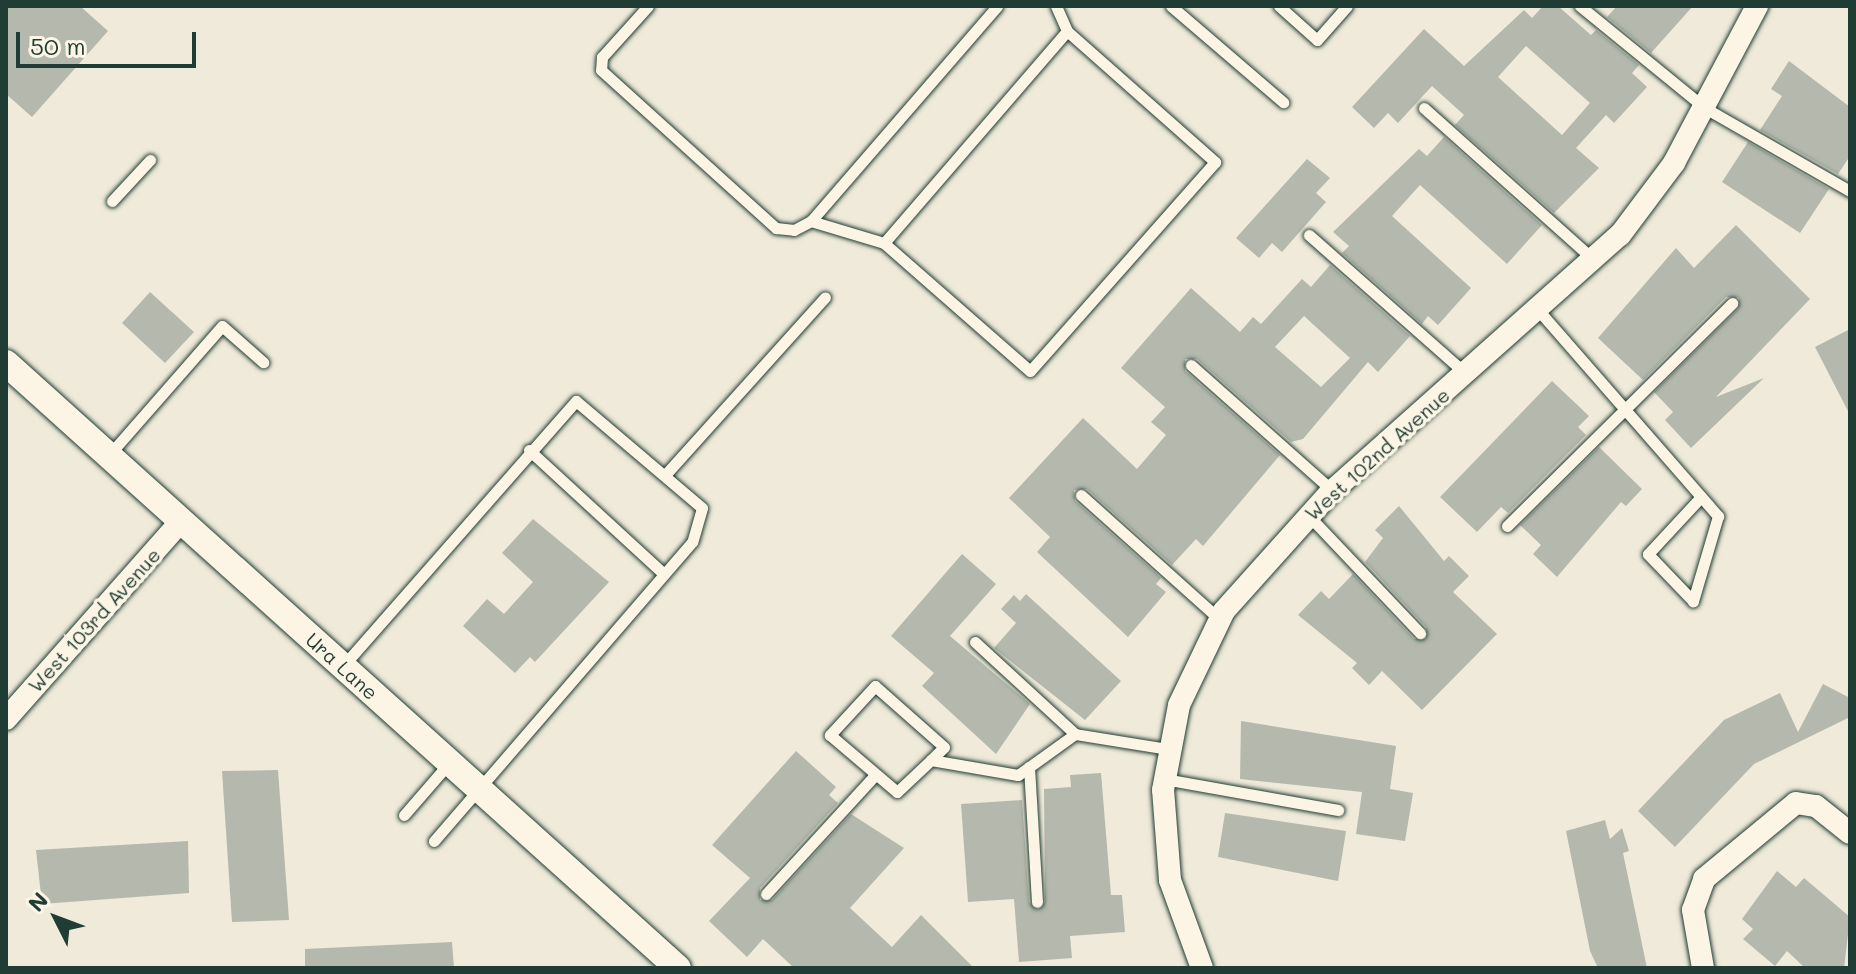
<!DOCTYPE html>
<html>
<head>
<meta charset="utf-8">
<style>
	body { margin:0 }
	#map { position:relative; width:1856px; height:974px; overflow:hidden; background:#efeada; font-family:Mali,sans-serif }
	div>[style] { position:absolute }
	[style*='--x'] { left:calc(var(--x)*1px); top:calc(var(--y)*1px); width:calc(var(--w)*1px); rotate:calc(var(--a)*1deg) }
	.building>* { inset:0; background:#b5b9ad }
	.roads { filter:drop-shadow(0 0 2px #1f3d34) drop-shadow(0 0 2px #1f3d34) }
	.service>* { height:11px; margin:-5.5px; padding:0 5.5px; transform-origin:5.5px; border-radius:5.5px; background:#fcf5e5 }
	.minor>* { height:22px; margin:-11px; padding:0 11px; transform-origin:11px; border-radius:11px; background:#fcf5e5 }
	.tertiary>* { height:26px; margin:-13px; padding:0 13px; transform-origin:13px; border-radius:13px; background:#fcf5e5 }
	span { translate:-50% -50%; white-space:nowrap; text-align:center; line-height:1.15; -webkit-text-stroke:7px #fcf5e5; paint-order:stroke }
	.street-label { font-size:20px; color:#1f3d34 }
	.frame { position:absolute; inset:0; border:8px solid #1f3d34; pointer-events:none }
	.north { position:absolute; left:16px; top:878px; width:80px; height:80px; -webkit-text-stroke:6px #fcf5e5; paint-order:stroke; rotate:312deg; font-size:22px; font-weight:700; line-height:32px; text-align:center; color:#1f3d34 }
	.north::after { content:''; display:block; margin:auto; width:28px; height:36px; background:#1f3d34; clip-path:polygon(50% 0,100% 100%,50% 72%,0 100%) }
	.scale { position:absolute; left:16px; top:32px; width:180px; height:36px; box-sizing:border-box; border:4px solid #1f3d34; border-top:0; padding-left:10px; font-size:24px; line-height:28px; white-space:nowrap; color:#1f3d34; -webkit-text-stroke:6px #fcf5e5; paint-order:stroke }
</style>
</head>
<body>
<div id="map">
	<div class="building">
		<div style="clip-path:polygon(6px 6px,80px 6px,108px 31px,32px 117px,6px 94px)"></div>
		<div style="clip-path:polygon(evenodd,1543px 6px,1558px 6px,1591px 35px,1596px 30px,1639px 65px,1632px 73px,1647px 87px,1614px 123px,1606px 115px,1576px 148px,1599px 168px,1554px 213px,1455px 125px,1464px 115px,1432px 86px,1398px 123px,1388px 113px,1374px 128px,1352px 107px,1424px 29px,1464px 66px,1524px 10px,1532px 18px,1543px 6px,1526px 46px,1590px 103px,1562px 135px,1498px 77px,1526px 46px)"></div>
		<div style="clip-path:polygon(1617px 6px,1693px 6px,1651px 53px,1607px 17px)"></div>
		<div style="clip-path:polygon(1789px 61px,1850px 107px,1850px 156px,1838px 174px,1760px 130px,1782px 96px,1771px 89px)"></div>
		<div style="clip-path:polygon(1444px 137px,1542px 225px,1507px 264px,1420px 185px,1392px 216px,1471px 288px,1438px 325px,1428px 316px,1422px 324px,1342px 253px,1349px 246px,1333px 232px,1419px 149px,1427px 156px)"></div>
		<div style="clip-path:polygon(1748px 142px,1829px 189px,1800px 233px,1722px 182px)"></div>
		<div style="clip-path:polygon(1307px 159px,1330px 178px,1316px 193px,1326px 202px,1282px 252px,1272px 243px,1259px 258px,1236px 238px)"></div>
		<div style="clip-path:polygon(1736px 225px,1810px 299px,1716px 397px,1764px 378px,1691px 448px,1665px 420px,1673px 412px,1654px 392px,1738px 309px,1739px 298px,1726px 297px,1643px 380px,1598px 338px,1676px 248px,1694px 268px)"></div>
		<div style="clip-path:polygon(evenodd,1330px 265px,1410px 336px,1378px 372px,1368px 362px,1303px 439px,1291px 442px,1197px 359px,1185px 359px,1185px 371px,1280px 455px,1203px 546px,1196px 539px,1172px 565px,1087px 489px,1074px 490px,1075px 501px,1161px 578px,1156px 584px,1166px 592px,1128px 637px,1037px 552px,1050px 537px,1009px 498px,1083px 418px,1137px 469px,1166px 435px,1151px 422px,1165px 407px,1121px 368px,1191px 288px,1240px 332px,1253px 317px,1261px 324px,1302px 279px,1311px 287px,1330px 265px,1304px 316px,1350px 358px,1321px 387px,1275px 347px,1304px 316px)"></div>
		<div style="clip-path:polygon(150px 292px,194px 332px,165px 363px,122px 323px)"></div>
		<div style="clip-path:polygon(1850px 329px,1850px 415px,1815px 347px)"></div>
		<div style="clip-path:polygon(1552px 381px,1589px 416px,1578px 427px,1586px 435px,1508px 513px,1501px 507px,1477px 532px,1440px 497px)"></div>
		<div style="clip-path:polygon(1599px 447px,1642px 489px,1626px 506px,1621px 502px,1557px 577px,1533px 554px,1541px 545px,1520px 525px)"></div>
		<div style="clip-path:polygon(1399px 506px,1444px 561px,1449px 556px,1469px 576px,1453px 592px,1497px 634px,1422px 710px,1382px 671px,1369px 685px,1352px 668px,1357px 663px,1298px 615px,1321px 591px,1329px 599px,1353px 574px,1414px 639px,1426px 639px,1426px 627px,1365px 562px,1383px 538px,1375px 530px)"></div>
		<div style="clip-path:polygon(533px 519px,609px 582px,535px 662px,530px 657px,515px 673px,463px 626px,487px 599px,504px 614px,533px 582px,502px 553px)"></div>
		<div style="clip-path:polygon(962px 554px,996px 584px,950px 636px,1030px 704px,996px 754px,922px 686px,934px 673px,891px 636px)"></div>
		<div style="clip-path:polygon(1026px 594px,1121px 681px,1085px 720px,994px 648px,1016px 623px,1001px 609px,1014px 595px,1020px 601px)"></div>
		<div style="clip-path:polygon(1823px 684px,1850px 698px,1850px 717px,1754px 764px,1675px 847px,1638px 811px,1724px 720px,1780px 693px,1798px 732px)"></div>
		<div style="clip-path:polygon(1241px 721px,1396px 746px,1390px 789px,1413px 793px,1405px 841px,1356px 834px,1362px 792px,1240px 779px)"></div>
		<div style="clip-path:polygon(796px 751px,836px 787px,829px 795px,838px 803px,760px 888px,760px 900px,772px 900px,851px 814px,904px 848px,850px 908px,892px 947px,921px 915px,974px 968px,794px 968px,763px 939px,747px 957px,709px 921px,750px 878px,712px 845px)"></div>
		<div style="clip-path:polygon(278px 770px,289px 920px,232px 922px,222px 771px)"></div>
		<div style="clip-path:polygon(1101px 773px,1111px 895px,1122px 895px,1125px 932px,1070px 936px,1072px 958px,1019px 962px,1014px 899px,968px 902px,961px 804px,1022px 800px,1029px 902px,1038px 910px,1045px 902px,1044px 789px,1071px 787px,1070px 775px)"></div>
		<div style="clip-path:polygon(1225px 813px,1346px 831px,1338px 881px,1218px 857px)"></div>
		<div style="clip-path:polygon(1605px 820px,1610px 839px,1622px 828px,1629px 851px,1623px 853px,1647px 968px,1598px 968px,1590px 951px,1566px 831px)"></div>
		<div style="clip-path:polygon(188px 841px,189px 893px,42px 904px,36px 850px)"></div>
		<div style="clip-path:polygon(1777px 871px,1796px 887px,1804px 878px,1850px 917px,1844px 968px,1805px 968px,1787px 951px,1775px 966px,1743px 939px,1753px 929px,1742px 919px)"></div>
		<div style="clip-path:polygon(452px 942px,454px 968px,305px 968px,305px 949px)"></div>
	</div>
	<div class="roads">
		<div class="service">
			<div style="--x:648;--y:6;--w:69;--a:132"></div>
			<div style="--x:602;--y:57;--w:13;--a:94"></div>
			<div style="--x:601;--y:70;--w:236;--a:42.1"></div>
			<div style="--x:776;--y:228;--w:18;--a:6"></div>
			<div style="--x:794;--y:230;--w:19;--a:-28"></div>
			<div style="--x:811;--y:221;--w:284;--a:-49.1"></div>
			<div style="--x:1056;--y:6;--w:27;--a:66"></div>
			<div style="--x:1067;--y:31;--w:198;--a:41.5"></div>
			<div style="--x:1215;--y:162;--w:279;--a:131.5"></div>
			<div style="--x:1030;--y:371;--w:194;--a:-138.8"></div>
			<div style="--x:884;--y:243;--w:280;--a:-49.2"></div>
			<div style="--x:1171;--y:6;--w:148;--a:40.6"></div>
			<div style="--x:1279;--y:6;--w:51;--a:41.8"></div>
			<div style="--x:1317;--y:40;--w:45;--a:-48.6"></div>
			<div style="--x:1580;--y:6;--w:161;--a:39.2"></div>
			<div style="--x:1705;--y:108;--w:167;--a:29.8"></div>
			<div style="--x:1424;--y:108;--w:228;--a:41.8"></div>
			<div style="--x:112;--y:201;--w:56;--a:-47.2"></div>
			<div style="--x:811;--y:221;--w:76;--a:16.8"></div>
			<div style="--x:1309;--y:235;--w:211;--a:41.5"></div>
			<div style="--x:1540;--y:312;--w:271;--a:48.9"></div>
			<div style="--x:1718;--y:516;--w:89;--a:106.4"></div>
			<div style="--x:1693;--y:601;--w:65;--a:-133.8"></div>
			<div style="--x:1648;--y:554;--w:78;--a:-47.1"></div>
			<div style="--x:1191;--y:365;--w:190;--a:41.6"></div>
			<div style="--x:529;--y:450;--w:183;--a:42.6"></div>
			<div style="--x:109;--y:455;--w:171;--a:-48.8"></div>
			<div style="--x:222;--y:326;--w:55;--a:41.3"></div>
			<div style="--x:665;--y:475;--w:239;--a:-48"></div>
			<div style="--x:1081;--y:495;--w:186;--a:41.9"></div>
			<div style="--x:1308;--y:515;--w:163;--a:46.5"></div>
			<div style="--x:1507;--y:526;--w:317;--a:-44.7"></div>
			<div style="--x:975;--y:642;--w:136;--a:42.6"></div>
			<div style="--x:343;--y:666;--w:353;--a:-48.7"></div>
			<div style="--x:576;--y:401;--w:165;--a:40.3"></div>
			<div style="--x:702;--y:508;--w:35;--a:106"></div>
			<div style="--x:692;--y:542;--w:395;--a:130.8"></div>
			<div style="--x:931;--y:760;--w:18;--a:-45"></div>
			<div style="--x:944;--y:747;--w:92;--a:-138.5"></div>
			<div style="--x:875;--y:686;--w:67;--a:132.6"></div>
			<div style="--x:830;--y:735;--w:88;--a:40.4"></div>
			<div style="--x:897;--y:792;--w:47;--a:-43.3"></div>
			<div style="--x:931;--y:760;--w:88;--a:9.8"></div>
			<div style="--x:1018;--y:775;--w:70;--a:-35.7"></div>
			<div style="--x:1075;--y:734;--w:94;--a:9.2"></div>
			<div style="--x:1029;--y:767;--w:135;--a:86.6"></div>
			<div style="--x:1164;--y:779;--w:177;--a:10.1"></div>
			<div style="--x:404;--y:815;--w:69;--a:-49.1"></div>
			<div style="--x:766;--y:894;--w:161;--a:-47.5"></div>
		</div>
		<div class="minor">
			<div style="--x:6;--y:719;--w:264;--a:-48.5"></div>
			<div style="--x:1202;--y:968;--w:94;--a:-110"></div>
			<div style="--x:1170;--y:880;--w:90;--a:-94.4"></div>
			<div style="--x:1163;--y:790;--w:86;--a:-79.3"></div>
			<div style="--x:1179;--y:705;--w:104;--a:-64.4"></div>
			<div style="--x:1224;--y:611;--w:159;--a:-48.1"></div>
			<div style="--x:1330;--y:493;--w:388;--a:-41.7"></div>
			<div style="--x:1620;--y:235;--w:90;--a:-53.1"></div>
			<div style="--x:1674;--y:163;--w:178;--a:-62.1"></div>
			<div style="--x:1703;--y:968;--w:59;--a:-99.8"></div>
			<div style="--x:1693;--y:910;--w:33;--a:-70"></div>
			<div style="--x:1704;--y:879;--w:119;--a:-39.6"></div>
			<div style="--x:1796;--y:803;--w:20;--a:9"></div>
			<div style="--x:1816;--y:806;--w:43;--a:38.5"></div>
		</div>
		<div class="tertiary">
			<div style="--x:6;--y:363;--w:904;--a:42"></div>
		</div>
	</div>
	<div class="street-label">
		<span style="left:1377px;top:454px;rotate:-42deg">West 102nd Avenue</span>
		<span style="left:94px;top:620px;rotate:-48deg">West 103rd Avenue</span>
		<span style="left:342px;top:666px;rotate:42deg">Ura Lane</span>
	</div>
	<div class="frame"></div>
	<div class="north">N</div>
	<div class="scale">50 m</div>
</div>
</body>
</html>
